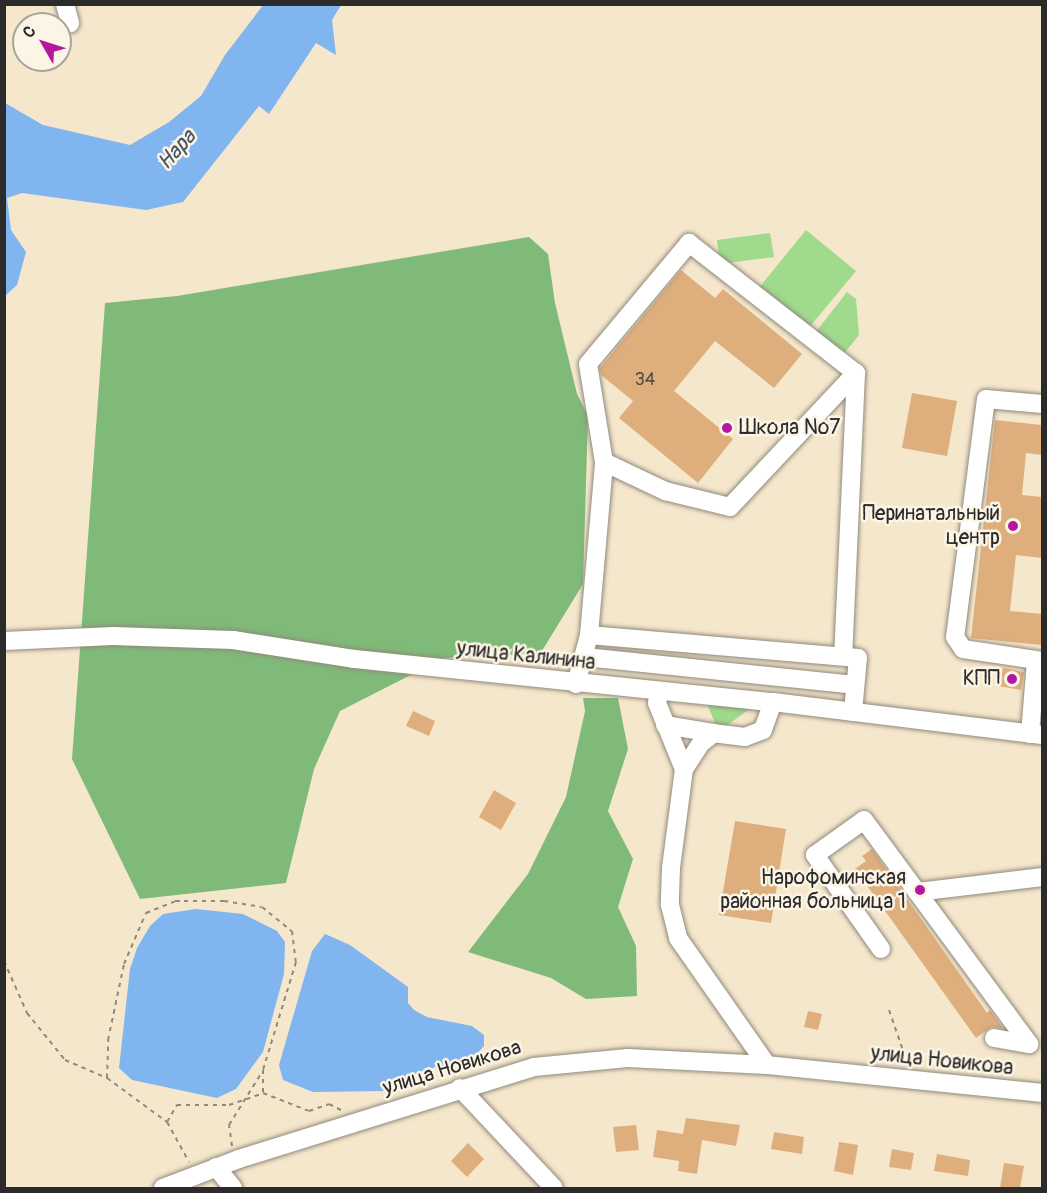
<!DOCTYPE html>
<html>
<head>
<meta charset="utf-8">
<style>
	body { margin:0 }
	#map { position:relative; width:1047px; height:1193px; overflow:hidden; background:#f5e7cc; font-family:Pangolin,sans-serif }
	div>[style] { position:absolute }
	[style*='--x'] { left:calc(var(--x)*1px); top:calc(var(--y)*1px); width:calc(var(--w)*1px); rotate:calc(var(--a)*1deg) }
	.green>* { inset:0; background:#9fda8d }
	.forest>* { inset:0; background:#7fba78 }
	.water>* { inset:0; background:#81b5ef }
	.building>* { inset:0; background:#dfae7d }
	.path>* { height:2px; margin-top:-1px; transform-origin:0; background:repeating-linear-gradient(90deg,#90897c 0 4.5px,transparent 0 9px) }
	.roads { filter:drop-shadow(0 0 2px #90897c) drop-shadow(0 0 2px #90897c) }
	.minor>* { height:18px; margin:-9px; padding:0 9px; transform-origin:9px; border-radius:9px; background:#fff }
	.dots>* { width:16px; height:16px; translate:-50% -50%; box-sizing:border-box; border:3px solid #fcf5e5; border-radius:50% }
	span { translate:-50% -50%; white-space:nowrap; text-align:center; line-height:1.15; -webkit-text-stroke:5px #fcf5e5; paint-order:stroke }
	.number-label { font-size:18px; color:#584c40 }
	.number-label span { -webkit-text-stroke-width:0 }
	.poi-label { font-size:21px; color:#2b2b2b }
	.left { translate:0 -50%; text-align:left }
	.right { translate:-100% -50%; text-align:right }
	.street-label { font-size:21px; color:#2b2b2b }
	.water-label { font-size:22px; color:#455466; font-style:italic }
	.frame { position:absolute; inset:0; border:6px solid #2b2b2b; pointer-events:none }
	.north { position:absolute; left:12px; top:12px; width:60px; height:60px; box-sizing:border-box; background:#fcf5e5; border:2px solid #a8a49b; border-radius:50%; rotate:309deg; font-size:16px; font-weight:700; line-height:24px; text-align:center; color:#2b2b2b }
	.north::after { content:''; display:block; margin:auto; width:21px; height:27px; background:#b5179e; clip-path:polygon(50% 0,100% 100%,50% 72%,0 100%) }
</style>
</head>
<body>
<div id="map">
	<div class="green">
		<div style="clip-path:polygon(806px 230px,856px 271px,808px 329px,758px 289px)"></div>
		<div style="clip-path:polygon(770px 233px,774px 257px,720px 264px,717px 240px)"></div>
		<div style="clip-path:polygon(847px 292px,856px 299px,859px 335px,843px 355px,815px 333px)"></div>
		<div style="clip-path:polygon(706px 702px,751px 708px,726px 726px,716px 725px)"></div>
	</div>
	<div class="forest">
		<div style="clip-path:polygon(529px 237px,548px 254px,555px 303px,577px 394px,588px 416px,583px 584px,540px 654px,444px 658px,340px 711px,314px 769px,286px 883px,140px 899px,72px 759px,105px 303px,177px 296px)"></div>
		<div style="clip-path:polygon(583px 698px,618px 698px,628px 749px,608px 811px,633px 859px,618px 907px,636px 946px,637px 996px,586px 999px,551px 978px,468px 952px,528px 874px,566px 797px,585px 711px)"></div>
	</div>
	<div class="water">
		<div style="clip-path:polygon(264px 4px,341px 5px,332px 20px,336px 55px,316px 43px,269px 114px,259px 106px,183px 202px,146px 210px,22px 193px,7px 198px,11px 230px,26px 252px,17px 285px,5px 296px,5px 103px,43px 125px,130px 145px,169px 122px,201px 96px,225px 55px)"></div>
		<div style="clip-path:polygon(196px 909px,243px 914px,277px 931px,285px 942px,284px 974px,263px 1052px,236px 1089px,217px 1098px,132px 1080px,119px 1068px,130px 969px,137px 948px,150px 926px,163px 914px)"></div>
		<div style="clip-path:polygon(325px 934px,350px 945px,408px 987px,408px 1003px,414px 1010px,427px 1017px,472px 1026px,484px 1035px,484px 1046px,473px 1058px,438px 1066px,385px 1091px,313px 1092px,283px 1080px,279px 1065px,312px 951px)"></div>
	</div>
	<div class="building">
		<div style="clip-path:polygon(681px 270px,715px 298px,723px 289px,802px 354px,774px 388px,715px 341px,674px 391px,733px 439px,698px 483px,619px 418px,633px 401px,601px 375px,600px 368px)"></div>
		<div style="clip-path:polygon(912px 393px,957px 401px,947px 456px,902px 448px)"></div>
		<div style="clip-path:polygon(995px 420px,1042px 425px,1042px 455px,1026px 453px,1022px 495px,1042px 497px,1042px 558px,1016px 555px,1010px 611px,1042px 614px,1042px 645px,971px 638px)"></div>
		<div style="clip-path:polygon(1003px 668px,1024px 672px,1021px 690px,999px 686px)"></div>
		<div style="clip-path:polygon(413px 711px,435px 721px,429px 736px,406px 726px)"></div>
		<div style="clip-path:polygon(494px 790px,516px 803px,501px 830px,479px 817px)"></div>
		<div style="clip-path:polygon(735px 821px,786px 829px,771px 923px,719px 915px)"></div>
		<div style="clip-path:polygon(872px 849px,987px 1013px,990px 1010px,1003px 1028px,991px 1027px,976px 1038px,855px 869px,866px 861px,862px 856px)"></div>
		<div style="clip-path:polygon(808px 1011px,822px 1014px,818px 1030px,804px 1027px)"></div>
		<div style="clip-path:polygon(686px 1118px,740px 1125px,736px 1146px,702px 1140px,697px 1174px,678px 1171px,679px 1161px,653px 1157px,657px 1130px,683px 1134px)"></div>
		<div style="clip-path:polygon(636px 1125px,639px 1150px,616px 1152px,613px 1127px)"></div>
		<div style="clip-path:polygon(774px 1132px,804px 1137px,802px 1154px,771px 1149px)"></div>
		<div style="clip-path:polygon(839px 1142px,858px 1145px,853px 1175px,834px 1171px)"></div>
		<div style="clip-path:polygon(468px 1143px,484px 1159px,467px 1177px,451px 1161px)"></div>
		<div style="clip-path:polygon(892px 1149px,914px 1153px,911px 1170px,889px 1167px)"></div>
		<div style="clip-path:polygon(937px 1154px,970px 1160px,968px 1176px,934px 1171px)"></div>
		<div style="clip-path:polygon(1004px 1163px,1024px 1166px,1020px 1188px,1000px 1188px)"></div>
	</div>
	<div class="path">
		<div style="--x:4;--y:961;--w:57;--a:66.1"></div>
		<div style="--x:27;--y:1013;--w:60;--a:51"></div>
		<div style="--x:65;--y:1060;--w:46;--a:23.2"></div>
		<div style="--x:107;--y:1078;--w:74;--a:36.3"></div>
		<div style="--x:167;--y:1122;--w:46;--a:61.2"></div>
		<div style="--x:889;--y:1010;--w:55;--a:70.9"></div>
		<div style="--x:107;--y:1078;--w:38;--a:-88"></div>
		<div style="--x:108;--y:1040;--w:78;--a:-78.1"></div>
		<div style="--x:124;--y:964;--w:56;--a:-66.7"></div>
		<div style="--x:146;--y:913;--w:31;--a:-22"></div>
		<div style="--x:175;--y:901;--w:49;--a:0"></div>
		<div style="--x:224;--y:901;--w:38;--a:9"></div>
		<div style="--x:262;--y:907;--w:38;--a:39"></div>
		<div style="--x:292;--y:931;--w:31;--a:83"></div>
		<div style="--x:296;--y:962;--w:113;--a:107"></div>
		<div style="--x:263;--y:1070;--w:23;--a:90"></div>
		<div style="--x:263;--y:1093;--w:49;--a:21.4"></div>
		<div style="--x:309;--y:1111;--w:21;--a:-19"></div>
		<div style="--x:329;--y:1104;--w:16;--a:27"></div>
		<div style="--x:167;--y:1122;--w:20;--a:-60"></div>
		<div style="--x:177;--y:1105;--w:52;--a:0"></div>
		<div style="--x:229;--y:1105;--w:36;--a:-19"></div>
		<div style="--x:232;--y:1146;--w:21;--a:-98"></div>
		<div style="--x:229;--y:1125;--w:62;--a:-58.1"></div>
	</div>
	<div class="roads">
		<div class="minor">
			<div style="--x:65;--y:4;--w:20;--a:75"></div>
			<div style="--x:1042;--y:404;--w:56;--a:-174.9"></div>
			<div style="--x:986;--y:399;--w:240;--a:97.4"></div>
			<div style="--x:955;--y:637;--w:14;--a:56"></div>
			<div style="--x:963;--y:649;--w:80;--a:8.6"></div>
			<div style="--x:604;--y:462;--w:68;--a:25.4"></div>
			<div style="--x:665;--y:491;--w:67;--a:13.8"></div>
			<div style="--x:730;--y:507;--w:184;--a:-46.8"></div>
			<div style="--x:589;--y:635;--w:270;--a:4.9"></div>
			<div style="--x:858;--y:658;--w:54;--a:95.3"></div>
			<div style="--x:4;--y:641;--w:109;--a:-2.6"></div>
			<div style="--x:113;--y:636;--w:120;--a:1.9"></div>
			<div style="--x:233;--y:640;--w:122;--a:8.9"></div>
			<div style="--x:354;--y:659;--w:421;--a:5.9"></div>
			<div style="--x:773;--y:702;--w:271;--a:7"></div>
			<div style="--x:585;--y:657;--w:271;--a:5.9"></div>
			<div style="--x:576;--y:684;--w:51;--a:-75.1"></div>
			<div style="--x:589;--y:635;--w:174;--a:-85"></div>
			<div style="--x:604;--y:462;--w:99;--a:-99.3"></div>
			<div style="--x:588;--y:364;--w:158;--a:-50.1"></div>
			<div style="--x:689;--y:243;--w:212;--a:37.9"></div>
			<div style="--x:856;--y:373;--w:283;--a:92.6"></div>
			<div style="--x:659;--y:691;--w:12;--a:99"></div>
			<div style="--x:657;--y:703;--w:71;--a:67.8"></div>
			<div style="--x:773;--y:702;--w:30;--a:110"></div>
			<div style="--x:763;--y:730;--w:19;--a:159"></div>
			<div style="--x:745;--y:737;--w:31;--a:-173"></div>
			<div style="--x:714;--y:733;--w:16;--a:142"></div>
			<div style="--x:701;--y:743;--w:31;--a:123"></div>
			<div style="--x:684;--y:769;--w:100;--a:97.5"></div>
			<div style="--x:671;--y:868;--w:37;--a:92"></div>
			<div style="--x:670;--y:905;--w:34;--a:76"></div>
			<div style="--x:678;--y:938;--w:155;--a:55"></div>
			<div style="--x:767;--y:1065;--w:276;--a:5.8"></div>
			<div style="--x:665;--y:725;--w:50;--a:9.3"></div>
			<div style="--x:1030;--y:734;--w:73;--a:-85.3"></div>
			<div style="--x:917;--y:892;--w:126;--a:-6.8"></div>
			<div style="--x:881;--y:949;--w:115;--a:-125.1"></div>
			<div style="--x:815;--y:855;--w:60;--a:-35.5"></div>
			<div style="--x:864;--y:820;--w:278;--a:53.6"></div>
			<div style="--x:994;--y:1038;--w:36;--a:10"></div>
			<div style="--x:460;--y:1088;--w:137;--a:46.8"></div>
			<div style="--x:216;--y:1167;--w:27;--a:51"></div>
			<div style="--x:163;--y:1188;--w:81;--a:-20.9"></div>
			<div style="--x:239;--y:1159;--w:309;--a:-17.3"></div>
			<div style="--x:534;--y:1067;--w:94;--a:-5.5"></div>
			<div style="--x:628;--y:1058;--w:139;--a:2.9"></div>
		</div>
	</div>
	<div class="dots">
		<div style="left:727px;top:428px;background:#b5179e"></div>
		<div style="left:1013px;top:526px;background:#b5179e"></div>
		<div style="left:1012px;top:679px;background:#b5179e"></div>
		<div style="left:920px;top:890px;background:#b5179e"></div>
	</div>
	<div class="number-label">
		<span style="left:645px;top:380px">34</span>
	</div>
	<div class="poi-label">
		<span class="left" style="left:739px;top:428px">Школа №7</span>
		<span class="right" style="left:1000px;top:526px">Перинатальный<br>центр</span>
		<span class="right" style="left:1000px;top:679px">КПП</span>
		<span class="right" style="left:906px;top:890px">Нарофоминская<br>районная больница 1</span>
	</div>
	<div class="street-label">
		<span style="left:526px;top:656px;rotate:6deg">улица Калинина</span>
		<span style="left:942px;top:1061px;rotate:6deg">улица Новикова</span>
		<span style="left:452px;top:1068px;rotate:-17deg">улица Новикова</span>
	</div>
	<div class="water-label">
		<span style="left:177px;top:150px;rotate:-48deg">Нара</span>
	</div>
	<div class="frame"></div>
	<div class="north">С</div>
</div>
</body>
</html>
